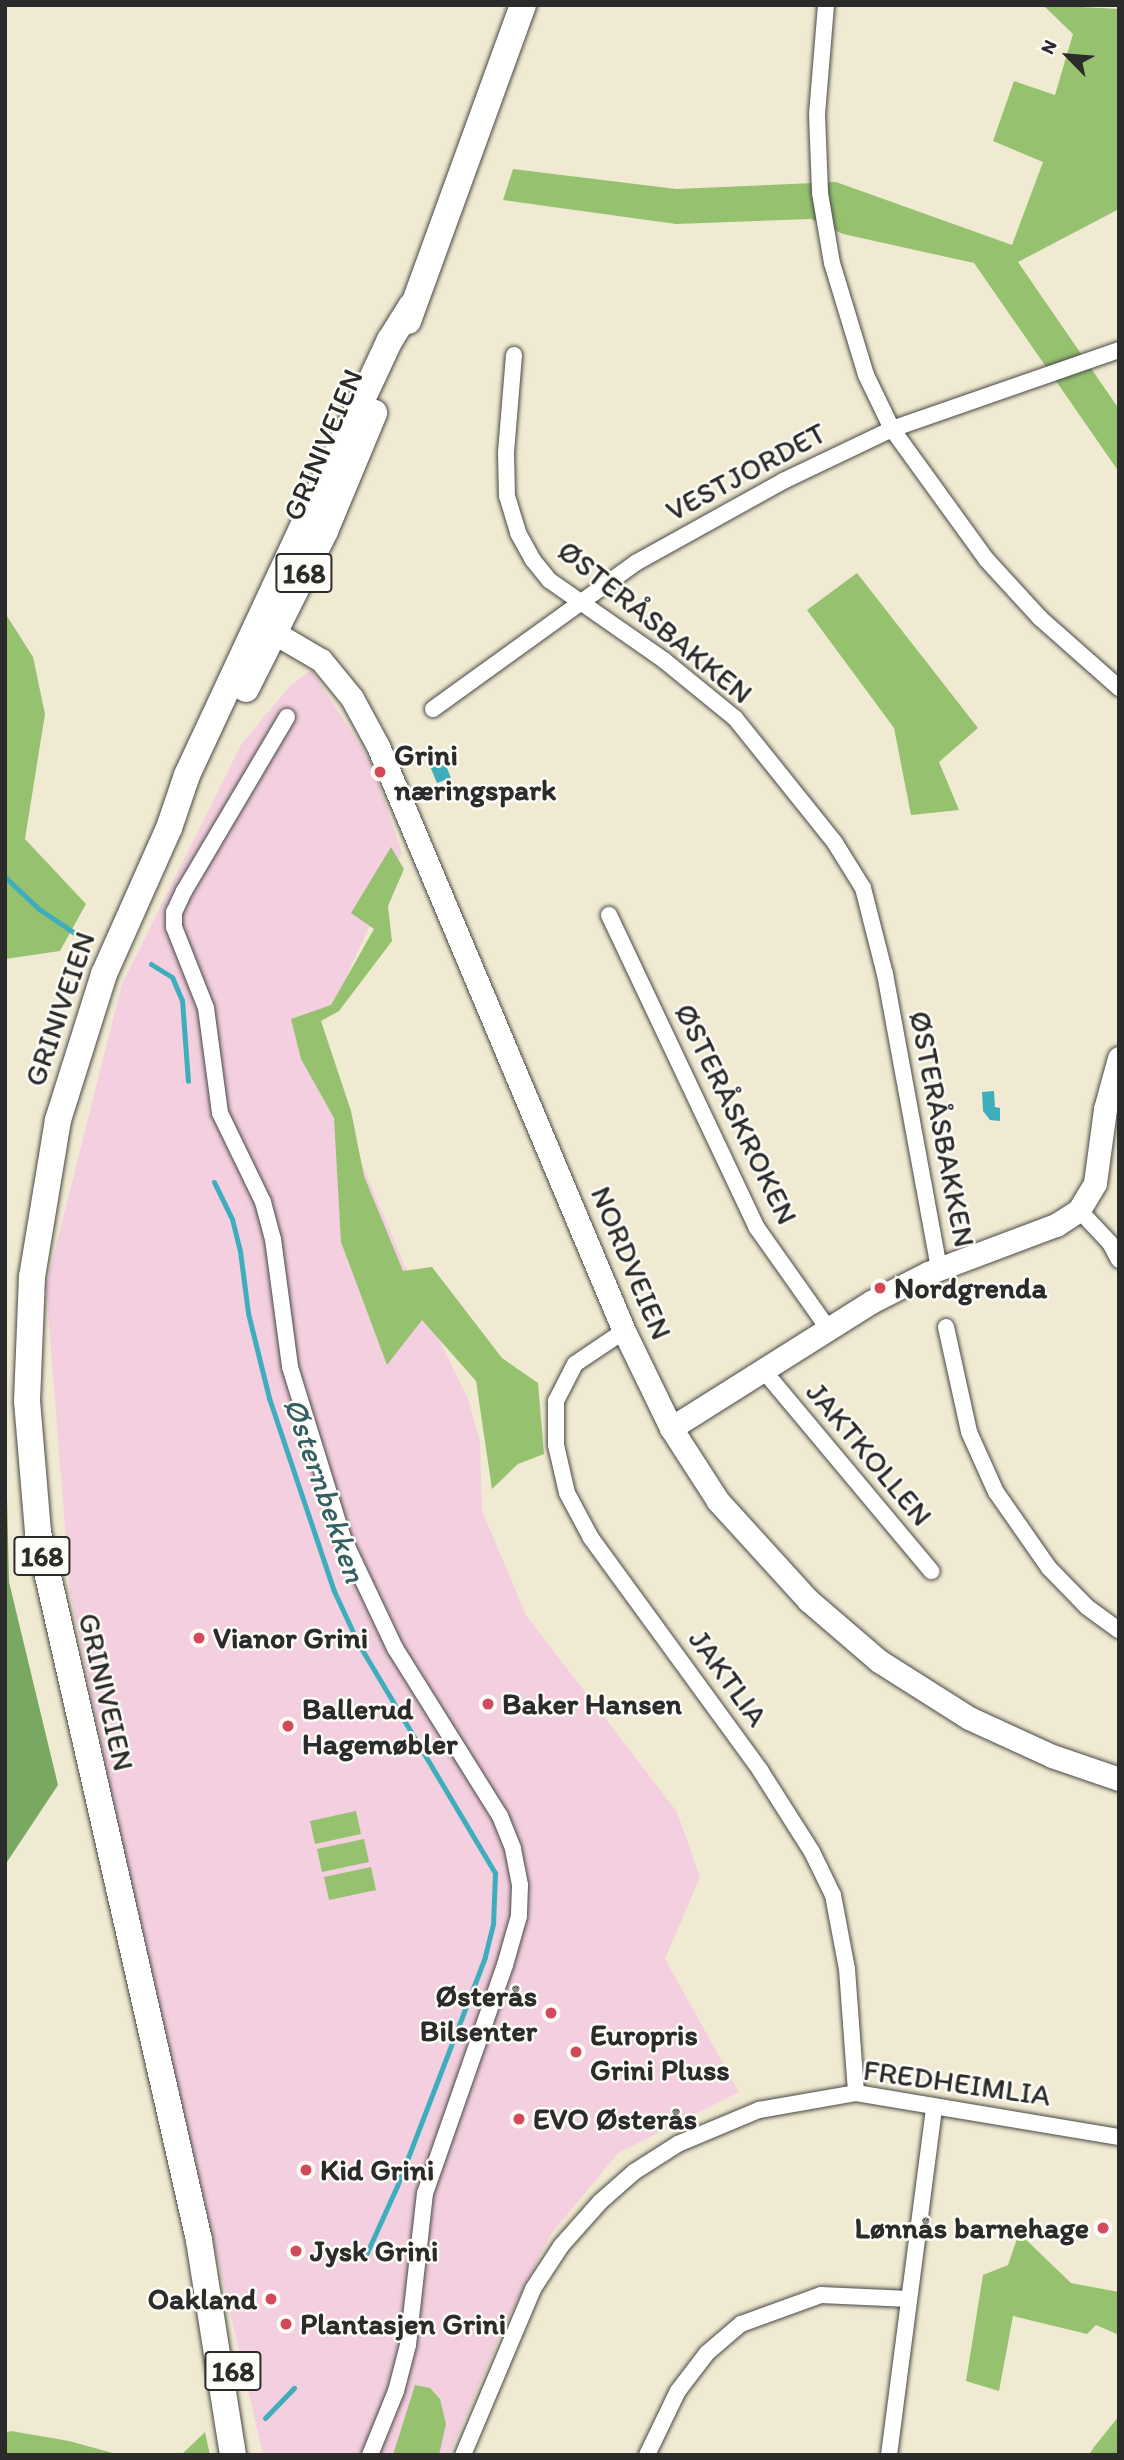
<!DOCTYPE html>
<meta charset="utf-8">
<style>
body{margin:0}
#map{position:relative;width:1124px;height:2460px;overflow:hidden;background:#f0ead2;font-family:Itim,sans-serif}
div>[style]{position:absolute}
.built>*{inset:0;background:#f3cfdf}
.green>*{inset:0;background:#96c270}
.forest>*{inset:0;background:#78a862}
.water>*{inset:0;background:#3faebc}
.stream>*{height:5px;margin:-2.5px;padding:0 2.5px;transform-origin:2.5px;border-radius:2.5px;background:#3faebc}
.roads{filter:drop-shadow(0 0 2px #494844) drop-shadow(0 0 2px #494844)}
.street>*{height:16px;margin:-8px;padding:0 8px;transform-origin:8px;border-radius:8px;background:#fff}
.secondary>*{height:23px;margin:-11.5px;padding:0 11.5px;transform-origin:11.5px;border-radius:11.5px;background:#fff}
.primary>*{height:26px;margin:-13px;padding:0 13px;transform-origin:13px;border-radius:13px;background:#fff}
.dots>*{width:19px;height:19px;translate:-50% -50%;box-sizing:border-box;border:4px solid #fdfcf7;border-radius:50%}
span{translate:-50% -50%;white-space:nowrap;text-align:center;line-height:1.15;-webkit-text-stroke:5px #fdfcf7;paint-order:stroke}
.shield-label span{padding:2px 5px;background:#fdfcf7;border:2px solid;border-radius:5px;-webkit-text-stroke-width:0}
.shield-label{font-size:28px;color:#2b2b2b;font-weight:700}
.street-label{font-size:30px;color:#2b2b2b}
.poi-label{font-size:30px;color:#2b2b2b;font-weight:700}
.left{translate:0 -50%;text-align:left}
.right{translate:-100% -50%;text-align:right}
.water-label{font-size:32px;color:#335f65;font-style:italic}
.frame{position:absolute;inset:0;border:7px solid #2b2b2b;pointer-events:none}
.north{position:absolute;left:1033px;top:21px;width:70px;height:70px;-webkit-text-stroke:5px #fdfcf7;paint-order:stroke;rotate:295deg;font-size:19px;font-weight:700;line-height:28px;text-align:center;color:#2b2b2b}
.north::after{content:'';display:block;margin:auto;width:24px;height:32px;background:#2b2b2b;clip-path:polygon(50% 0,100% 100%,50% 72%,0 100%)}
</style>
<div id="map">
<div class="built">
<div style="clip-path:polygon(311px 670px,371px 762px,402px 853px,331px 1011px,313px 1031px,343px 1119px,415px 1290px,468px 1399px,480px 1442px,482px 1511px,526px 1615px,677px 1812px,700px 1877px,665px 1959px,739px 2092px,618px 2153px,551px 2234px,503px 2329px,449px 2455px,263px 2455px,117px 1821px,70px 1591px,46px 1286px,122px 984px,241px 745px,289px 687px)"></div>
</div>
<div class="green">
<div style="clip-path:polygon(1043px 5px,1119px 9px,1119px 209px,1018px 262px,1119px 409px,1119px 472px,974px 263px,843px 234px,811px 219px,676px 224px,503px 200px,513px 169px,676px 189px,836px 182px,1012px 245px,1043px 162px,993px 141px,1014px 81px,1055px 95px,1073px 34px)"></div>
<div style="clip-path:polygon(857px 573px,978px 728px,939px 762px,959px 810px,911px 815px,894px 728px,807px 610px)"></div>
<div style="clip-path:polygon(5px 613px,33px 657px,45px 714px,25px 839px,86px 904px,60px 951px,5px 959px)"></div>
<div style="clip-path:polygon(391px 847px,404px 869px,388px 906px,392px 941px,339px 1011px,321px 1021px,351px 1111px,364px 1176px,403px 1271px,432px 1267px,502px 1358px,538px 1383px,544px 1454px,518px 1464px,492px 1489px,476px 1381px,422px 1320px,387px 1365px,341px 1242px,334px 1118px,301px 1059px,291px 1019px,331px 1005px,374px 929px,351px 913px)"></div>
<div style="clip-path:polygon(356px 1811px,361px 1834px,315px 1844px,310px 1821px)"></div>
<div style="clip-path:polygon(364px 1839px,369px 1862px,322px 1872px,317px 1849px)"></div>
<div style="clip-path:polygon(371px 1867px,376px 1890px,329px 1900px,324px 1877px)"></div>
<div style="clip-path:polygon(1019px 2233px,1071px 2283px,1119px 2292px,1119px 2335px,1096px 2325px,1087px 2334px,1013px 2316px,999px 2391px,966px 2381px,983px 2275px,1008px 2265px)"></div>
<div style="clip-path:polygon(415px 2385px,430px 2388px,440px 2399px,446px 2424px,439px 2455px,393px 2455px)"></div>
<div style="clip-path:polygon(1119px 2416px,1119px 2455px,1089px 2455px,1094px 2447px)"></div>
<div style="clip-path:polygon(11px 2431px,69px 2441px,120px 2455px,5px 2455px,5px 2433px)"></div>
<div style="clip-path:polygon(205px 2432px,210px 2455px,181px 2455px)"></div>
</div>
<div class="forest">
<div style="clip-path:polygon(5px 1412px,9px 1582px,58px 1785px,5px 1865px)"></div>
</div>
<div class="water">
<div style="clip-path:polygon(441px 753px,451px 778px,437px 783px,427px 759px)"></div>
<div style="clip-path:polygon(994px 1091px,995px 1107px,1000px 1108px,1000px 1121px,990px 1120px,983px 1111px,982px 1092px)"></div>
</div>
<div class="stream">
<div style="left:5px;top:877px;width:47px;rotate:43.3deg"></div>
<div style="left:39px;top:909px;width:48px;rotate:34deg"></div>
<div style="left:151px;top:964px;width:25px;rotate:32deg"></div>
<div style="left:172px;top:977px;width:25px;rotate:67deg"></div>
<div style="left:182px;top:1000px;width:81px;rotate:85.8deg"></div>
<div style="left:214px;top:1182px;width:41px;rotate:64.1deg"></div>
<div style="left:232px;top:1219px;width:33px;rotate:76deg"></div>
<div style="left:240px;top:1251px;width:63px;rotate:82.6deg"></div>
<div style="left:248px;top:1313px;width:88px;rotate:76.1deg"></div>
<div style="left:269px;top:1398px;width:204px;rotate:71.4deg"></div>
<div style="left:334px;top:1591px;width:57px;rotate:65.2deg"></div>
<div style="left:358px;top:1643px;width:268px;rotate:59.2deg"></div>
<div style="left:495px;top:1873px;width:51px;rotate:92.2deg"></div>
<div style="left:493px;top:1924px;width:34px;rotate:104deg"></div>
<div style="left:485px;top:1957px;width:245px;rotate:111deg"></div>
<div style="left:397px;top:2186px;width:80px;rotate:114.3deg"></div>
<div style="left:265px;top:2418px;width:42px;rotate:-46deg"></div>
</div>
<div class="roads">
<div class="street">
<div style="left:826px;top:5px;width:109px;rotate:94.7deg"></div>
<div style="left:817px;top:114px;width:79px;rotate:87.8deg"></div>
<div style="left:820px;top:193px;width:71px;rotate:80.3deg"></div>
<div style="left:832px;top:263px;width:117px;rotate:73.1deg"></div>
<div style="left:866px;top:375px;width:60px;rotate:64.3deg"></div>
<div style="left:892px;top:429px;width:160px;rotate:54.1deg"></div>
<div style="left:986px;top:559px;width:80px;rotate:47.5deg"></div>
<div style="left:1040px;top:618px;width:106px;rotate:41.5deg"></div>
<div style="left:514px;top:355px;width:98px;rotate:94.7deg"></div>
<div style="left:506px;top:453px;width:43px;rotate:88.7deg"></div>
<div style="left:507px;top:496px;width:39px;rotate:73deg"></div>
<div style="left:518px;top:533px;width:31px;rotate:61deg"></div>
<div style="left:533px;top:560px;width:26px;rotate:51deg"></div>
<div style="left:549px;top:580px;width:141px;rotate:34.9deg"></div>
<div style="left:665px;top:661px;width:90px;rotate:39.2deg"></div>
<div style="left:735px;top:718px;width:160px;rotate:51.3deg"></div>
<div style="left:835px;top:843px;width:53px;rotate:58.1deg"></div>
<div style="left:863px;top:888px;width:89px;rotate:75.7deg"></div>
<div style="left:885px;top:974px;width:299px;rotate:79.6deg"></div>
<div style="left:433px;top:709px;width:251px;rotate:-35.8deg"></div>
<div style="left:637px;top:562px;width:167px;rotate:-29deg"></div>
<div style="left:783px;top:481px;width:121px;rotate:-25.5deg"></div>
<div style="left:892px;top:429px;width:240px;rotate:-19.2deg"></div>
<div style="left:287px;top:717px;width:202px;rotate:120.6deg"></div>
<div style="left:184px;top:891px;width:23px;rotate:115deg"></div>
<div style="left:174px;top:912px;width:15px;rotate:90deg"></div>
<div style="left:174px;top:927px;width:87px;rotate:68.4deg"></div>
<div style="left:206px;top:1008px;width:106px;rotate:82.4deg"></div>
<div style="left:220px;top:1113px;width:99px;rotate:64.2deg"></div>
<div style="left:263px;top:1202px;width:38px;rotate:75deg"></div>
<div style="left:273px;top:1239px;width:129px;rotate:82.4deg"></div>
<div style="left:290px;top:1367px;width:179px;rotate:72.8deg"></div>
<div style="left:343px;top:1538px;width:122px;rotate:64.7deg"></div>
<div style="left:395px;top:1648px;width:198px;rotate:58deg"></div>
<div style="left:500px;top:1816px;width:35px;rotate:68deg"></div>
<div style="left:513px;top:1849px;width:37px;rotate:79deg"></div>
<div style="left:520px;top:1885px;width:31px;rotate:92deg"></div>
<div style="left:519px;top:1916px;width:51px;rotate:105.9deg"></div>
<div style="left:505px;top:1965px;width:242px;rotate:109.3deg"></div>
<div style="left:425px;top:2193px;width:153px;rotate:96.4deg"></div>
<div style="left:408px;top:2345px;width:48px;rotate:104.6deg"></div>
<div style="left:396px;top:2391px;width:69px;rotate:112.1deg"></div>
<div style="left:609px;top:915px;width:346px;rotate:64.7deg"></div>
<div style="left:757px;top:1228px;width:121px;rotate:54.7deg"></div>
<div style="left:1079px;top:1210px;width:45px;rotate:46.8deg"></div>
<div style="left:1110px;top:1243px;width:19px;rotate:62deg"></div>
<div style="left:946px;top:1327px;width:107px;rotate:77.6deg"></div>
<div style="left:969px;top:1432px;width:66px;rotate:65.8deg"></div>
<div style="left:996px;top:1492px;width:93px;rotate:55.1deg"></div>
<div style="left:1049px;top:1568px;width:54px;rotate:45.7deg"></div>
<div style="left:1087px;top:1607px;width:39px;rotate:36deg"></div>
<div style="left:624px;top:1331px;width:59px;rotate:146deg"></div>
<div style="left:575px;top:1364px;width:42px;rotate:117.2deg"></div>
<div style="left:556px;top:1401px;width:44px;rotate:90deg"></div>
<div style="left:556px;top:1445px;width:49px;rotate:77.1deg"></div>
<div style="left:567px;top:1493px;width:51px;rotate:61.9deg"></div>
<div style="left:591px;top:1538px;width:287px;rotate:53.9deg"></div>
<div style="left:760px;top:1770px;width:97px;rotate:57.6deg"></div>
<div style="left:812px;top:1852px;width:48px;rotate:64deg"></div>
<div style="left:833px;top:1895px;width:75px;rotate:79.3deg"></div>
<div style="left:847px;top:1969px;width:124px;rotate:85.8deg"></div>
<div style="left:764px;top:1371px;width:261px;rotate:50.1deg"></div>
<div style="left:463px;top:2455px;width:180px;rotate:-67.1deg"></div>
<div style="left:533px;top:2289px;width:51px;rotate:-56.9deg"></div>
<div style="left:561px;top:2246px;width:59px;rotate:-48.4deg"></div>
<div style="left:600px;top:2202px;width:45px;rotate:-41.4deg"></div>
<div style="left:634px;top:2172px;width:52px;rotate:-32.5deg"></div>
<div style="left:678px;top:2144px;width:88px;rotate:-22.8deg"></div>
<div style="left:759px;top:2110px;width:98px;rotate:-9.9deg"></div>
<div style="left:856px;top:2093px;width:267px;rotate:9.5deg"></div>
<div style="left:647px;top:2455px;width:71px;rotate:-64.2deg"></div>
<div style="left:678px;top:2391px;width:48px;rotate:-52.7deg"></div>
<div style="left:707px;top:2353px;width:45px;rotate:-40.5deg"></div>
<div style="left:741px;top:2324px;width:85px;rotate:-19.9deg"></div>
<div style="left:821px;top:2295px;width:88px;rotate:2.6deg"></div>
<div style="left:889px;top:2455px;width:351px;rotate:-82.6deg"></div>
</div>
<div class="secondary">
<div style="left:261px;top:625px;width:69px;rotate:30.3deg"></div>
<div style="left:321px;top:660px;width:49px;rotate:50.8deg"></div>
<div style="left:352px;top:698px;width:55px;rotate:61.6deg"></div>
<div style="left:378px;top:746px;width:635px;rotate:67.19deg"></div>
<div style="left:624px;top:1331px;width:108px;rotate:64.1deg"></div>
<div style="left:671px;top:1428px;width:87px;rotate:57.2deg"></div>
<div style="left:718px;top:1501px;width:134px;rotate:47.7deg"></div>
<div style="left:808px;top:1600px;width:94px;rotate:40.7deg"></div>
<div style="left:879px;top:1661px;width:107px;rotate:32.3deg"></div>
<div style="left:969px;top:1718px;width:91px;rotate:24.6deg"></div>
<div style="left:1052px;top:1756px;width:71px;rotate:18.9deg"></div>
<div style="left:671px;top:1428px;width:236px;rotate:-32.2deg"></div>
<div style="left:871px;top:1302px;width:64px;rotate:-27deg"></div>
<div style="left:928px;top:1273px;width:137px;rotate:-20.6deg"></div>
<div style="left:1056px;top:1225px;width:27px;rotate:-33deg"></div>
<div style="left:1079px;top:1210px;width:31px;rotate:-59deg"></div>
<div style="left:1095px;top:1183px;width:75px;rotate:-82.3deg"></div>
<div style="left:1105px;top:1109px;width:53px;rotate:-74.6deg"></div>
</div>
<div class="primary">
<div style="left:408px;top:321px;width:336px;rotate:-70deg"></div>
<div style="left:246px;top:689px;width:177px;rotate:-63.4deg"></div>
<div style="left:325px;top:531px;width:128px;rotate:-67.4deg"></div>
<div style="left:233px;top:2455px;width:218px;rotate:-99deg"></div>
<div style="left:199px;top:2240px;width:726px;rotate:-102.81deg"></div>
<div style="left:38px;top:1532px;width:131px;rotate:-94.8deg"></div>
<div style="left:27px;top:1401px;width:124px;rotate:-87.7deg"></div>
<div style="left:32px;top:1277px;width:159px;rotate:-80.6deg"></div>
<div style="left:58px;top:1120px;width:153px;rotate:-72.5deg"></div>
<div style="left:104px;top:974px;width:160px;rotate:-66deg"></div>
<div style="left:169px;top:828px;width:56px;rotate:-71.2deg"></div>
<div style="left:187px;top:775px;width:480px;rotate:-65deg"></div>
<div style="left:390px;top:340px;width:40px;rotate:-58deg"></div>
</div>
</div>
<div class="dots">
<div style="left:380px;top:772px;background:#d1495b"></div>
<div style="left:880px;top:1288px;background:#d1495b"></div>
<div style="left:199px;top:1638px;background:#d1495b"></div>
<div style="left:488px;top:1704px;background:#d1495b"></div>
<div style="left:288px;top:1726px;background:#d1495b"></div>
<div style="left:551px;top:2013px;background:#d1495b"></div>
<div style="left:576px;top:2052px;background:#d1495b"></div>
<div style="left:519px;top:2119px;background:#d1495b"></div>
<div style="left:306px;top:2170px;background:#d1495b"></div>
<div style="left:1103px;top:2228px;background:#d1495b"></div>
<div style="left:296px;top:2251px;background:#d1495b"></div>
<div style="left:271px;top:2299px;background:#d1495b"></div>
<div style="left:286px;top:2324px;background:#d1495b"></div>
</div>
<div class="shield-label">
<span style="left:304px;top:573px">168</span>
<span style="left:42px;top:1556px">168</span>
<span style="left:233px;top:2371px">168</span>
</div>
<div class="street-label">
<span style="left:323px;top:445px;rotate:-67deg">GRINIVEIEN</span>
<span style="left:746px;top:472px;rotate:-28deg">VESTJORDET</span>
<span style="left:655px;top:622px;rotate:39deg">ØSTERÅSBAKKEN</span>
<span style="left:60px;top:1009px;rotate:-71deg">GRINIVEIEN</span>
<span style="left:736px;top:1114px;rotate:64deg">ØSTERÅSKROKEN</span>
<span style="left:942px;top:1129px;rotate:79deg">ØSTERÅSBAKKEN</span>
<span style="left:631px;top:1263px;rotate:67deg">NORDVEIEN</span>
<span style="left:869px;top:1454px;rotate:50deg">JAKTKOLLEN</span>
<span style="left:728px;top:1678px;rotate:54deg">JAKTLIA</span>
<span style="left:106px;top:1692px;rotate:77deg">GRINIVEIEN</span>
<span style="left:957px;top:2083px;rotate:8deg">FREDHEIMLIA</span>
</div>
<div class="poi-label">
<span class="left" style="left:394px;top:772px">Grini<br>næringspark</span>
<span class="left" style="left:894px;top:1288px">Nordgrenda</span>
<span class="left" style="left:213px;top:1638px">Vianor Grini</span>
<span class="left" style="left:502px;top:1704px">Baker Hansen</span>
<span class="left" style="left:302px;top:1726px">Ballerud<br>Hagemøbler</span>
<span class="right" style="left:537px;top:2013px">Østerås<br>Bilsenter</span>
<span class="left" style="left:590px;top:2052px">Europris<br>Grini Pluss</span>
<span class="left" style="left:533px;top:2119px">EVO Østerås</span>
<span class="left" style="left:320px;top:2170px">Kid Grini</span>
<span class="right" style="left:1089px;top:2228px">Lønnås barnehage</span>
<span class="left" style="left:310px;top:2251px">Jysk Grini</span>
<span class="right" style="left:257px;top:2299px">Oakland</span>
<span class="left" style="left:300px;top:2324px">Plantasjen Grini</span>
</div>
<div class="water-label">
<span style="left:325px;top:1490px;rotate:71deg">Østernbekken</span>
</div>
<div class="frame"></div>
<div class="north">N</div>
</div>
